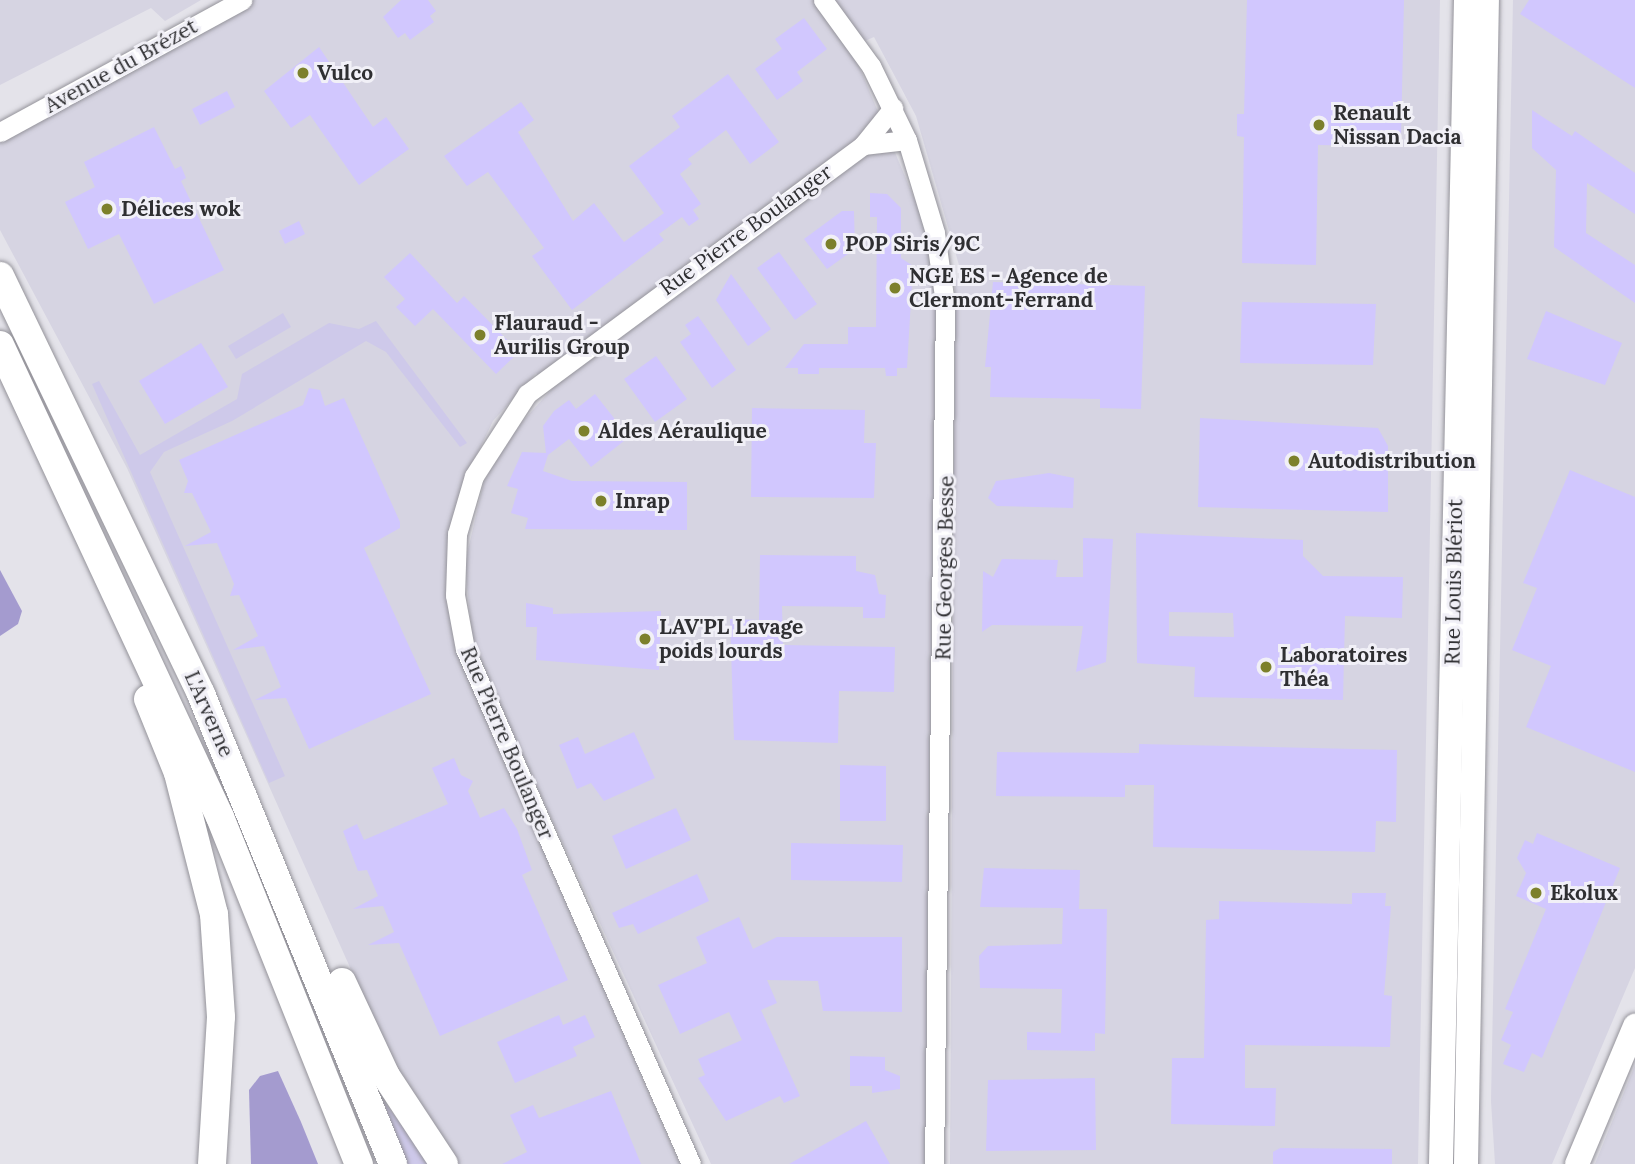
<!DOCTYPE html>
<meta charset="utf-8">
<style>
body{margin:0}
#map{position:relative;width:1635px;height:1164px;overflow:hidden;background:#e4e3ea;font-family:Lora,serif}
div>[style]{position:absolute}
.built>*{inset:0;background:#d6d4e2}
.green>*{inset:0;background:#cec9ea}
.forest>*{inset:0;background:#a49bcf}
.building>*{inset:0;background:#d1c7fe}
.roads{filter:drop-shadow(0 0 2px #94939a) drop-shadow(0 0 2px #94939a)}
.minor>*{height:19px;margin:-9.5px;padding:0 9.5px;transform-origin:9.5px;border-radius:9.5px;background:#fff}
.major>*{height:24px;margin:-12px;padding:0 12px;transform-origin:12px;border-radius:12px;background:#fff}
.highway>*{height:28px;margin:-14px;padding:0 14px;transform-origin:14px;border-radius:14px;background:#fff}
.dots>*{width:19px;height:19px;translate:-50% -50%;box-sizing:border-box;border:4px solid #f1f0f7;border-radius:50%}
span{translate:-50% -50%;white-space:nowrap;text-align:center;line-height:1.15;-webkit-text-stroke:6px #f1f0f7;paint-order:stroke}
.street-label{font-size:21px;color:#2f2f32}
.poi-label{font-size:21px;color:#2f2f32;font-weight:700}
.left{translate:0 -50%;text-align:left}
</style>
<div id="map">
<div class="built">
<div style="clip-path:polygon(0 0,201px 0,165px 21px,151px 8px,0 85px)"></div>
<div style="clip-path:polygon(242px 0,1440px 0,1418px 1164px,950px 1164px,955px 280px,963px 279px,916px 116px,874px 37px,851px 47px,919px 210px,936px 267px,941px 337px,925px 1164px,711px 1164px,473px 648px,465px 563px,484px 481px,513px 432px,552px 389px,536px 373px,493px 421px,465px 479px,457px 653px,680px 1164px,454px 1164px,407px 1095px,127px 468px,0 230px,0 141px)"></div>
<div style="clip-path:polygon(1513px 0,1635px 0,1635px 968px,1552px 1164px,1495px 1164px,1491px 1101px)"></div>
<div style="clip-path:polygon(1635px 1065px,1635px 1164px,1595px 1164px)"></div>
</div>
<div class="green">
<div style="clip-path:polygon(283px 313px,291px 327px,236px 359px,228px 346px)"></div>
<div style="clip-path:polygon(376px 321px,467px 443px,460px 447px,386px 352px,366px 341px,232px 421px,164px 452px,150px 472px,285px 776px,269px 783px,92px 384px,99px 381px,140px 455px,237px 399px,242px 374px,329px 323px,359px 329px)"></div>
<div style="clip-path:polygon(383px 1100px,430px 1164px,407px 1164px)"></div>
</div>
<div class="forest">
<div style="clip-path:polygon(0 570px,22px 611px,18px 624px,0 636px)"></div>
<div style="clip-path:polygon(278px 1071px,301px 1122px,318px 1164px,251px 1164px,249px 1090px,260px 1076px)"></div>
</div>
<div class="building">
<div style="clip-path:polygon(401px 0,428px 0,436px 11px,430px 16px,434px 22px,410px 40px,405px 33px,398px 38px,383px 17px)"></div>
<div style="clip-path:polygon(1247px 0,1404px 0,1401px 137px,1378px 137px,1378px 146px,1318px 145px,1316px 265px,1242px 263px,1244px 137px,1237px 136px,1237px 114px,1244px 114px)"></div>
<div style="clip-path:polygon(1529px 0,1635px 0,1635px 88px,1520px 14px)"></div>
<div style="clip-path:polygon(804px 18px,827px 49px,797px 72px,803px 81px,777px 100px,755px 69px,782px 49px,775px 39px)"></div>
<div style="clip-path:polygon(319px 47px,373px 127px,386px 117px,409px 149px,359px 185px,310px 115px,291px 128px,264px 91px)"></div>
<div style="clip-path:polygon(728px 74px,779px 142px,750px 164px,726px 130px,688px 159px,692px 164px,680px 174px,701px 204px,693px 210px,699px 219px,689px 226px,682px 217px,659px 234px,664px 240px,572px 310px,532px 256px,544px 248px,488px 172px,467px 186px,444px 156px,521px 102px,534px 120px,518px 132px,573px 221px,594px 203px,624px 242px,664px 213px,629px 166px,680px 127px,672px 116px)"></div>
<div style="clip-path:polygon(227px 91px,235px 107px,200px 125px,192px 109px)"></div>
<div style="clip-path:polygon(1532px 110px,1572px 136px,1575px 131px,1635px 173px,1635px 214px,1587px 183px,1586px 233px,1635px 265px,1635px 303px,1554px 247px,1556px 170px,1532px 148px)"></div>
<div style="clip-path:polygon(154px 127px,175px 169px,181px 166px,186px 178px,181px 181px,224px 270px,154px 304px,119px 234px,88px 249px,65px 202px,95px 187px,84px 162px)"></div>
<div style="clip-path:polygon(870px 193px,887px 194px,901px 208px,901px 258px,913px 266px,907px 368px,897px 368px,897px 376px,886px 376px,885px 368px,819px 368px,819px 374px,798px 374px,798px 368px,785px 368px,804px 344px,848px 344px,848px 327px,876px 327px,877px 217px,870px 217px)"></div>
<div style="clip-path:polygon(842px 211px,854px 211px,855px 249px,827px 269px,804px 239px)"></div>
<div style="clip-path:polygon(299px 221px,305px 234px,285px 244px,279px 231px)"></div>
<div style="clip-path:polygon(779px 252px,817px 304px,795px 320px,757px 268px)"></div>
<div style="clip-path:polygon(410px 253px,457px 303px,464px 296px,519px 352px,496px 374px,433px 309px,415px 326px,396px 307px,405px 299px,384px 277px)"></div>
<div style="clip-path:polygon(731px 274px,771px 329px,748px 346px,716px 300px)"></div>
<div style="clip-path:polygon(993px 282px,1145px 286px,1141px 409px,1100px 408px,1100px 399px,990px 397px,991px 367px,985px 367px)"></div>
<div style="clip-path:polygon(1242px 302px,1376px 304px,1373px 365px,1240px 363px)"></div>
<div style="clip-path:polygon(1546px 311px,1622px 343px,1605px 385px,1527px 359px)"></div>
<div style="clip-path:polygon(698px 316px,736px 370px,712px 388px,680px 342px,691px 334px,685px 325px)"></div>
<div style="clip-path:polygon(201px 343px,228px 387px,165px 424px,139px 381px)"></div>
<div style="clip-path:polygon(656px 356px,687px 399px,655px 422px,624px 379px)"></div>
<div style="clip-path:polygon(309px 388px,320px 390px,325px 406px,344px 398px,400px 522px,400px 528px,364px 548px,431px 694px,309px 749px,286px 698px,255px 700px,281px 687px,264px 646px,233px 650px,258px 636px,239px 595px,230px 596px,234px 584px,217px 543px,185px 546px,211px 532px,192px 493px,184px 493px,188px 481px,179px 460px,303px 405px)"></div>
<div style="clip-path:polygon(595px 394px,629px 437px,591px 467px,569px 439px,548px 455px,543px 471px,572px 481px,687px 482px,687px 530px,525px 529px,528px 518px,511px 513px,518px 489px,507px 486px,522px 452px,546px 453px,543px 426px,554px 411px,569px 400px,576px 409px)"></div>
<div style="clip-path:polygon(752px 408px,865px 410px,864px 443px,876px 443px,874px 498px,751px 497px)"></div>
<div style="clip-path:polygon(1200px 418px,1378px 428px,1388px 446px,1388px 512px,1198px 507px)"></div>
<div style="clip-path:polygon(1570px 470px,1635px 497px,1635px 772px,1526px 727px,1551px 666px,1512px 650px,1537px 588px,1523px 583px)"></div>
<div style="clip-path:polygon(1049px 473px,1074px 478px,1073px 508px,997px 506px,988px 498px,996px 481px)"></div>
<div style="clip-path:polygon(evenodd,1136px 533px,1303px 540px,1303px 556px,1323px 576px,1403px 577px,1402px 618px,1345px 616px,1343px 700px,1194px 697px,1195px 667px,1137px 663px,1136px 533px,1169px 612px,1233px 613px,1234px 637px,1169px 636px,1169px 612px)"></div>
<div style="clip-path:polygon(1083px 538px,1113px 539px,1106px 662px,1076px 672px,1083px 626px,992px 625px,982px 632px,983px 571px,993px 577px,1002px 559px,1058px 560px,1056px 577px,1083px 577px)"></div>
<div style="clip-path:polygon(760px 555px,856px 556px,856px 571px,875px 575px,879px 594px,886px 595px,885px 618px,863px 618px,863px 607px,782px 606px,783px 645px,895px 647px,894px 692px,839px 691px,838px 743px,734px 740px,730px 619px,759px 620px)"></div>
<div style="clip-path:polygon(526px 603px,553px 608px,553px 614px,661px 611px,659px 670px,536px 660px,537px 627px,526px 627px)"></div>
<div style="clip-path:polygon(634px 732px,655px 778px,604px 801px,591px 783px,577px 789px,559px 745px,578px 737px,585px 754px)"></div>
<div style="clip-path:polygon(1139px 744px,1397px 750px,1396px 822px,1376px 821px,1375px 852px,1153px 847px,1154px 785px,1125px 785px,1125px 797px,996px 796px,997px 752px,1139px 753px)"></div>
<div style="clip-path:polygon(454px 758px,461px 775px,473px 781px,468px 791px,480px 818px,504px 808px,517px 829px,532px 870px,522px 875px,568px 980px,440px 1036px,399px 943px,368px 945px,394px 932px,383px 906px,353px 909px,378px 896px,367px 870px,358px 871px,343px 831px,357px 824px,364px 840px,448px 804px,432px 768px)"></div>
<div style="clip-path:polygon(840px 765px,886px 766px,886px 821px,840px 821px)"></div>
<div style="clip-path:polygon(676px 808px,691px 840px,626px 869px,612px 836px)"></div>
<div style="clip-path:polygon(1537px 833px,1620px 868px,1542px 1058px,1532px 1053px,1524px 1072px,1503px 1064px,1511px 1045px,1501px 1040px,1513px 1012px,1505px 1009px,1546px 909px,1516px 896px,1526px 873px,1517px 858px,1525px 840px,1533px 844px)"></div>
<div style="clip-path:polygon(791px 843px,903px 845px,902px 882px,791px 880px)"></div>
<div style="clip-path:polygon(984px 868px,1080px 870px,1079px 909px,1107px 909px,1105px 1034px,1095px 1033px,1095px 1051px,1027px 1050px,1027px 1032px,1061px 1033px,1062px 989px,980px 988px,979px 956px,988px 946px,1062px 944px,1063px 908px,980px 907px)"></div>
<div style="clip-path:polygon(697px 874px,709px 901px,638px 934px,633px 924px,619px 928px,612px 913px)"></div>
<div style="clip-path:polygon(1352px 893px,1386px 893px,1385px 906px,1391px 906px,1384px 995px,1392px 996px,1390px 1047px,1245px 1045px,1245px 1088px,1276px 1088px,1275px 1126px,1171px 1124px,1172px 1058px,1204px 1058px,1206px 920px,1219px 919px,1219px 901px,1352px 904px)"></div>
<div style="clip-path:polygon(739px 917px,753px 949px,777px 937px,902px 937px,902px 1012px,823px 1011px,818px 981px,767px 980px,777px 1003px,761px 1010px,800px 1096px,784px 1103px,780px 1096px,726px 1121px,698px 1078px,705px 1075px,698px 1059px,742px 1040px,729px 1012px,680px 1034px,658px 985px,707px 963px,696px 937px)"></div>
<div style="clip-path:polygon(559px 1015px,563px 1025px,585px 1015px,595px 1037px,573px 1047px,577px 1056px,515px 1083px,497px 1042px)"></div>
<div style="clip-path:polygon(850px 1056px,885px 1057px,885px 1070px,900px 1076px,900px 1089px,872px 1093px,872px 1086px,850px 1086px)"></div>
<div style="clip-path:polygon(1095px 1078px,1096px 1150px,986px 1151px,988px 1080px)"></div>
<div style="clip-path:polygon(611px 1091px,641px 1164px,502px 1164px,527px 1152px,510px 1115px,533px 1105px,539px 1118px)"></div>
<div style="clip-path:polygon(866px 1121px,890px 1164px,789px 1164px)"></div>
<div style="clip-path:polygon(1280px 1148px,1392px 1149px,1392px 1164px,1273px 1164px,1273px 1152px)"></div>
</div>
<div class="roads">
<div class="minor">
<div style="left:823px;top:0;width:82px;rotate:54deg"></div>
<div style="left:871px;top:66px;width:82px;rotate:64.1deg"></div>
<div style="left:907px;top:140px;width:97px;rotate:73.2deg"></div>
<div style="left:935px;top:233px;width:71px;rotate:81.9deg"></div>
<div style="left:945px;top:303px;width:861px;rotate:90.73deg"></div>
<div style="left:0;top:132px;width:276px;rotate:-28.6deg"></div>
<div style="left:863px;top:145px;width:44px;rotate:-6.5deg"></div>
<div style="left:691px;top:1164px;width:562px;rotate:-113.69deg"></div>
<div style="left:465px;top:649px;width:55px;rotate:-100.5deg"></div>
<div style="left:455px;top:595px;width:61px;rotate:-88.1deg"></div>
<div style="left:457px;top:534px;width:60px;rotate:-73.7deg"></div>
<div style="left:474px;top:476px;width:98px;rotate:-57.1deg"></div>
<div style="left:527px;top:394px;width:418px;rotate:-36.5deg"></div>
<div style="left:863px;top:145px;width:48px;rotate:-51deg"></div>
</div>
<div class="major">
<div style="left:1441px;top:1164px;width:1164px;rotate:-88.77deg"></div>
<div style="left:1466px;top:1164px;width:1164px;rotate:-88.97deg"></div>
<div style="left:1577px;top:1164px;width:150px;rotate:-67.2deg"></div>
</div>
<div class="highway">
<div style="left:0;top:276px;width:464px;rotate:64.3deg"></div>
<div style="left:201px;top:694px;width:508px;rotate:67.78deg"></div>
<div style="left:0;top:345px;width:521px;rotate:65.01deg"></div>
<div style="left:220px;top:817px;width:374px;rotate:68.2deg"></div>
<div style="left:148px;top:699px;width:80px;rotate:67.9deg"></div>
<div style="left:178px;top:773px;width:146px;rotate:75.7deg"></div>
<div style="left:214px;top:914px;width:103px;rotate:86.1deg"></div>
<div style="left:221px;top:1017px;width:147px;rotate:93.5deg"></div>
<div style="left:342px;top:982px;width:104px;rotate:64.9deg"></div>
<div style="left:386px;top:1076px;width:105px;rotate:56.6deg"></div>
</div>
</div>
<div class="dots">
<div style="left:303px;top:73px;background:#7c802b"></div>
<div style="left:1319px;top:125px;background:#7c802b"></div>
<div style="left:107px;top:209px;background:#7c802b"></div>
<div style="left:831px;top:244px;background:#7c802b"></div>
<div style="left:895px;top:288px;background:#7c802b"></div>
<div style="left:480px;top:335px;background:#7c802b"></div>
<div style="left:584px;top:431px;background:#7c802b"></div>
<div style="left:1294px;top:461px;background:#7c802b"></div>
<div style="left:601px;top:501px;background:#7c802b"></div>
<div style="left:645px;top:639px;background:#7c802b"></div>
<div style="left:1266px;top:667px;background:#7c802b"></div>
<div style="left:1536px;top:893px;background:#7c802b"></div>
</div>
<div class="street-label">
<span style="left:121px;top:66px;rotate:-29deg">Avenue du Brézet</span>
<span style="left:746px;top:230px;rotate:-36deg">Rue Pierre Boulanger</span>
<span style="left:945px;top:568px;rotate:-89deg">Rue Georges Besse</span>
<span style="left:1454px;top:582px;rotate:-89deg">Rue Louis Blériot</span>
<span style="left:209px;top:714px;rotate:66deg">L'Arverne</span>
<span style="left:507px;top:743px;rotate:67deg">Rue Pierre Boulanger</span>
</div>
<div class="poi-label">
<span class="left" style="left:317px;top:73px">Vulco</span>
<span class="left" style="left:1333px;top:125px">Renault<br>Nissan Dacia</span>
<span class="left" style="left:121px;top:209px">Délices wok</span>
<span class="left" style="left:845px;top:244px">POP Siris/9C</span>
<span class="left" style="left:909px;top:288px">NGE ES - Agence de<br>Clermont-Ferrand</span>
<span class="left" style="left:494px;top:335px">Flauraud -<br>Aurilis Group</span>
<span class="left" style="left:598px;top:431px">Aldes Aéraulique</span>
<span class="left" style="left:1308px;top:461px">Autodistribution</span>
<span class="left" style="left:615px;top:501px">Inrap</span>
<span class="left" style="left:659px;top:639px">LAV'PL Lavage<br>poids lourds</span>
<span class="left" style="left:1280px;top:667px">Laboratoires<br>Théa</span>
<span class="left" style="left:1550px;top:893px">Ekolux</span>
</div>
</div>
